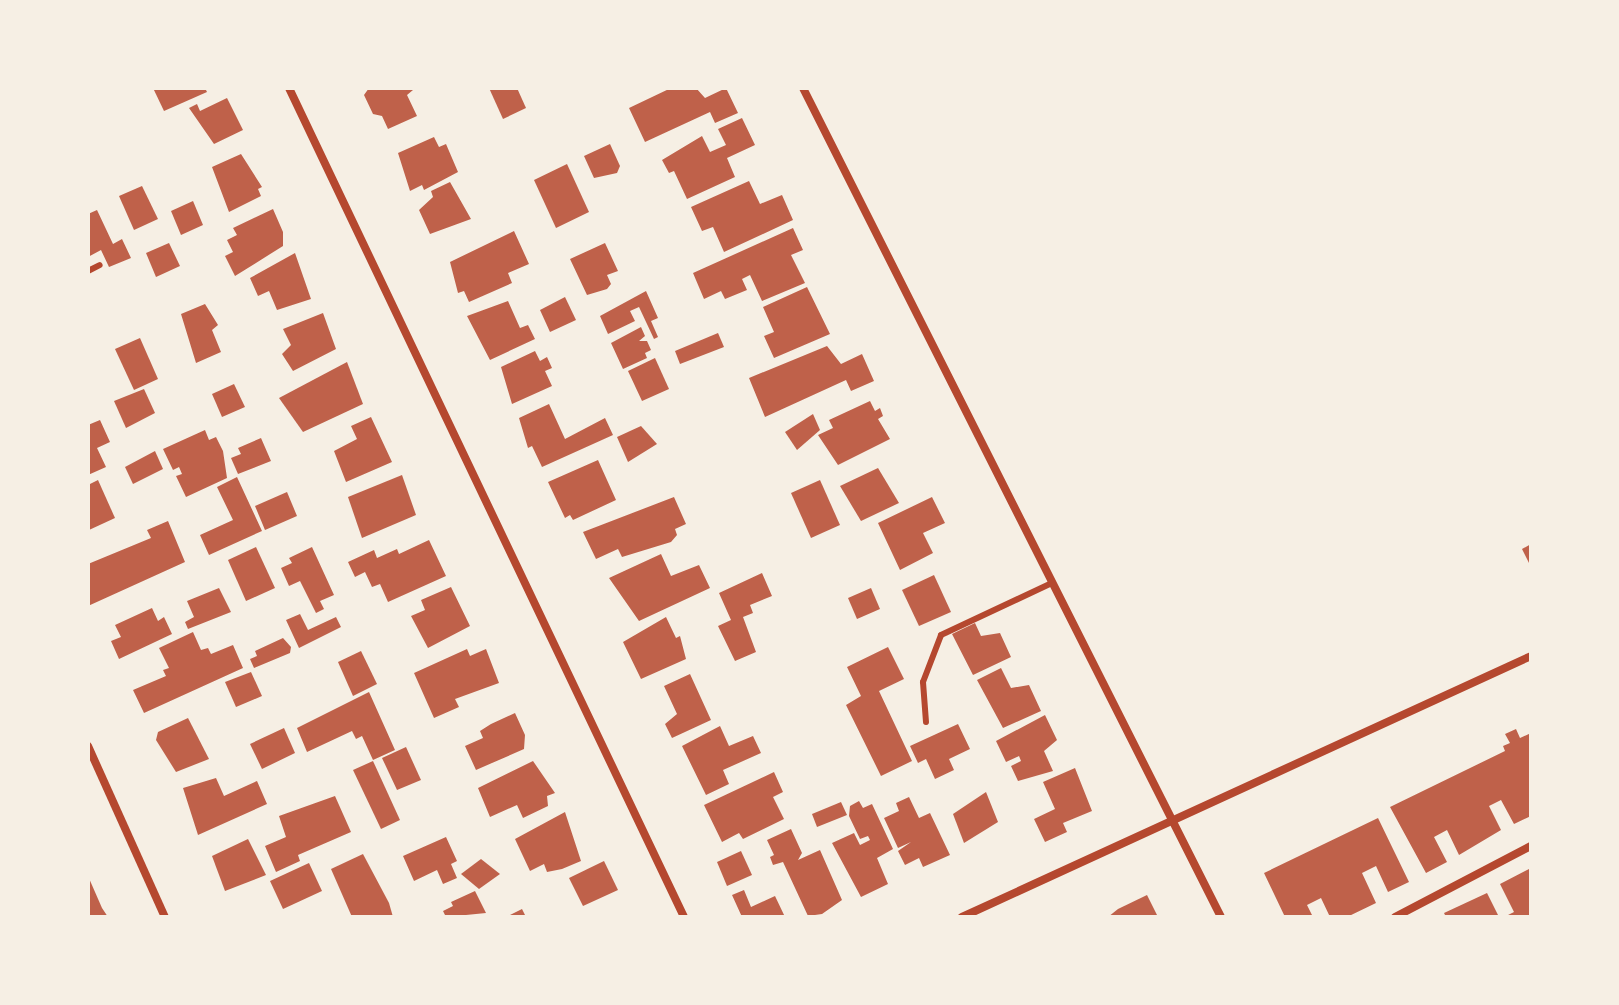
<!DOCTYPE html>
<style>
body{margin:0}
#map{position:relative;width:1619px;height:1005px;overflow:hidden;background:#f6efe4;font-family:"Public Sans",sans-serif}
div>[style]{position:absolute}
.building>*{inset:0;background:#bf614a}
.service>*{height:6px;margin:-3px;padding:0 3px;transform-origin:3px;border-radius:3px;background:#b5482f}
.minor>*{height:8px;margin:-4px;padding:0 4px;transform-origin:4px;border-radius:4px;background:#b5482f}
span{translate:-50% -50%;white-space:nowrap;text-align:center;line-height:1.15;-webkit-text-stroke:7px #f6efe4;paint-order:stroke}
.frame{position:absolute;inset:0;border:90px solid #f6efe4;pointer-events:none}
</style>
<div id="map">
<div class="building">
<div style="clip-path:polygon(153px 88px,205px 88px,207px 92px,164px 111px)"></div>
<div style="clip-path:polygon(369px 88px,413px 90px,407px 95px,417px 116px,388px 129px,382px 116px,373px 114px,364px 95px)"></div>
<div style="clip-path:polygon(489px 88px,517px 88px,526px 108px,503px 119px)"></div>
<div style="clip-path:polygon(671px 88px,696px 88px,705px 98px,726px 88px,738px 113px,715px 123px,710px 112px,645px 142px,629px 108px)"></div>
<div style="clip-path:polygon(227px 98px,243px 130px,214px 144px,189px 108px,197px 104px,200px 111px)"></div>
<div style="clip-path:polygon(742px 118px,755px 145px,727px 158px,735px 177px,687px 199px,674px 171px,669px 173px,662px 160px,702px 136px,710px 152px,726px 145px,718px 129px)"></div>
<div style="clip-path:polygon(434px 137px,439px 147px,446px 144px,458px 172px,424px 190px,422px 185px,410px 191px,398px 153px)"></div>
<div style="clip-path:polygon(610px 144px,620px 166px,617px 173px,594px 178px,584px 156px)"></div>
<div style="clip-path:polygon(241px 154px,262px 187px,258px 189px,261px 196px,229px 212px,212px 167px)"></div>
<div style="clip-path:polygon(567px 164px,589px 212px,556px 228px,534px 180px)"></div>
<div style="clip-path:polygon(749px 181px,760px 204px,782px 195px,793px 220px,724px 252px,713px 227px,702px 231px,691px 207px)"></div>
<div style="clip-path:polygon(450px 182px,471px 219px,430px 234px,419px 210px,433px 197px,431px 191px)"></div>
<div style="clip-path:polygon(142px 186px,158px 219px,134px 230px,119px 196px)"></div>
<div style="clip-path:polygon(193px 201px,203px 225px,181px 235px,171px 211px)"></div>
<div style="clip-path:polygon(273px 209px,283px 232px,283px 246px,235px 276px,225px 256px,233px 252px,227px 240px,237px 235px,233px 228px)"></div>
<div style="clip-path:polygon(97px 210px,113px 244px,122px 239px,131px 258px,109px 267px,101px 250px,88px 257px,88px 214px)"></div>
<div style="clip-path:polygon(793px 228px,803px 250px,791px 255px,805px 283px,762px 301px,750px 275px,742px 279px,747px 290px,725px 299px,721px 291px,704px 299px,693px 273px)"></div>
<div style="clip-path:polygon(514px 231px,529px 264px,508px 273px,512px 283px,469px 302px,464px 291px,458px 293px,450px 262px)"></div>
<div style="clip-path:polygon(169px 243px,180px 266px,156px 277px,146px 253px)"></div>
<div style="clip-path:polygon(605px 243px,618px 271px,607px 275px,611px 284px,607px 289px,587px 295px,570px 259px)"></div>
<div style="clip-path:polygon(295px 253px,311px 299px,277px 310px,269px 291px,258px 296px,250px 278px)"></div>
<div style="clip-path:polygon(807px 287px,830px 334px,774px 358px,764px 336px,774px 332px,763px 307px)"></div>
<div style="clip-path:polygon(646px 291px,658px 318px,651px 321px,658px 337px,654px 339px,639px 307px,630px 311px,635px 321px,608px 334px,600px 316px)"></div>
<div style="clip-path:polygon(565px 297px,576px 320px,550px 332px,540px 310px)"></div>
<div style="clip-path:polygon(508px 301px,520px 328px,528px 325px,535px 339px,490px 360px,467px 316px)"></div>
<div style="clip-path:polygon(205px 304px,218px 325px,212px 330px,221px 352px,196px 363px,181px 314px)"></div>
<div style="clip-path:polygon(323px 313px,336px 349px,293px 371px,282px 354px,291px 345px,283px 329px)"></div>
<div style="clip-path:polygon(641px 327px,645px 336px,639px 341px,647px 341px,651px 350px,645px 353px,647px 358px,623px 369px,611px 343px)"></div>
<div style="clip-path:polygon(718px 333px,724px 347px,680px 364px,675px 351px)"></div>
<div style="clip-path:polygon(140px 338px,158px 379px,134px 390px,115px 349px)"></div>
<div style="clip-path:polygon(827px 346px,841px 364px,862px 354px,874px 381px,851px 391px,846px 380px,765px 417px,749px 378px)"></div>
<div style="clip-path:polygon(535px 351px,540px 361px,547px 357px,552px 368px,545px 371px,552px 386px,512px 404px,501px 367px)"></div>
<div style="clip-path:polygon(655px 358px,669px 389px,642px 401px,628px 371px)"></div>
<div style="clip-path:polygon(347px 362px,363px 404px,303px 432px,279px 398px)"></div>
<div style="clip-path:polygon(234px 384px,245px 407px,222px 417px,212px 394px)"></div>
<div style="clip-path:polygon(144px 389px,155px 413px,126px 428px,114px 401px)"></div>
<div style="clip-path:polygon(870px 401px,875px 411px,880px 408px,883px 416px,878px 419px,890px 439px,838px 465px,818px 435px,833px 428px,829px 420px)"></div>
<div style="clip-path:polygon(549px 404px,565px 439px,605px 418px,613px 435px,542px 467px,532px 446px,528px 448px,519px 418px)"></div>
<div style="clip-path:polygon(813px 414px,820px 430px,797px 450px,785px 432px)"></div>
<div style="clip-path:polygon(371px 417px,392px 462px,346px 482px,334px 451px,357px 439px,351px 426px)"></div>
<div style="clip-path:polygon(100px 420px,110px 442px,97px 448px,106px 467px,88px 475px,88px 425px)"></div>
<div style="clip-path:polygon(641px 426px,657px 444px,628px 462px,617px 437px)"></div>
<div style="clip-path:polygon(205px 430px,209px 440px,216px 437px,223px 451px,227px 478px,186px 497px,176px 476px,182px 474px,179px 467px,173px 470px,163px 449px)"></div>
<div style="clip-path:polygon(261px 438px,271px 461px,238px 474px,231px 458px,241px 454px,238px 448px)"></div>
<div style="clip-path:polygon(155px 451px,163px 469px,133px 484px,125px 467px)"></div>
<div style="clip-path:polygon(598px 460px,616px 500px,573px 520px,570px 515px,565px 518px,548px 482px)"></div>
<div style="clip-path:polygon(878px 468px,899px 503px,861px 521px,840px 486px)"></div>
<div style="clip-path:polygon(402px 475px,416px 515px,362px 538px,348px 497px)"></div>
<div style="clip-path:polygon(237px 477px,262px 531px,209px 555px,200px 535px,233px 520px,217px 487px)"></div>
<div style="clip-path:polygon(98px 480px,115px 518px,89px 530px,88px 485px)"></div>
<div style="clip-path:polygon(820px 480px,840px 525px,811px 538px,791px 493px)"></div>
<div style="clip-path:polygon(287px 492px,297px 516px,265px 530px,255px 506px)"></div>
<div style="clip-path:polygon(674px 497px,686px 524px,675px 529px,677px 535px,671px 542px,622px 557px,618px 549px,596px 559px,583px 532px)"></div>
<div style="clip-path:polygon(932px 497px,945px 523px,923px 533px,933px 553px,900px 570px,878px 523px)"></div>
<div style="clip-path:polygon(168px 521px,185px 562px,88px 606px,88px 564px,151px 538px,147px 530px)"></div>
<div style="clip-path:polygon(429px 540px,446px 576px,388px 602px,380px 584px,372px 587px,365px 572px,355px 577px,348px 562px,374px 550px,377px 558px,397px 549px,399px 554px)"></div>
<div style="clip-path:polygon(1531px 544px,1531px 567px,1522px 549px)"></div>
<div style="clip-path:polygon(256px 547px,275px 588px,246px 601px,228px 560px)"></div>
<div style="clip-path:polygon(312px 547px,334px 595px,320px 601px,324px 609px,316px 613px,300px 581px,289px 586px,281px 568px,292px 563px,289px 558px)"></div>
<div style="clip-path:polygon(661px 554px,671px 576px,699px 565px,710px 588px,639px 621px,609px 578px)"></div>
<div style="clip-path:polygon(762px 573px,772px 596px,750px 605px,753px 613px,743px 617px,756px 652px,735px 661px,718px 626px,731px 620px,719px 593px)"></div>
<div style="clip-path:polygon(934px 575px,951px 612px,919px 626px,902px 590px)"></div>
<div style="clip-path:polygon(451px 587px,470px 626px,428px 648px,411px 616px,425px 610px,421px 600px)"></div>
<div style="clip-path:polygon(219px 588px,231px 612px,188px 629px,185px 622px,194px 617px,187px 601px)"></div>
<div style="clip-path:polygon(871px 588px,880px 609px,857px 619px,848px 598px)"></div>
<div style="clip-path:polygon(152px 608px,158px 621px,164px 617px,172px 634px,119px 659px,111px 641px,121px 637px,115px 625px)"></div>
<div style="clip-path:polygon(300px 614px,308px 630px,336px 617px,341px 627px,299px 648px,286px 620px)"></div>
<div style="clip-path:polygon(666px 617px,676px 638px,680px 636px,686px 659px,641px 679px,623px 642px)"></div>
<div style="clip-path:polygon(975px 623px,981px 636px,1000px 633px,1011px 657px,973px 675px,952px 634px)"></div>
<div style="clip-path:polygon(193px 632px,201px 650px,208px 648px,211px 654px,233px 645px,243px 668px,144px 713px,133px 690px,166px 676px,163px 670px,169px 668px,159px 648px)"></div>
<div style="clip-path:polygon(283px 638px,291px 647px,290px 653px,254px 668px,250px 659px,257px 656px,255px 651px)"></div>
<div style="clip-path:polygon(888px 647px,904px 679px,879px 691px,912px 761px,881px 776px,846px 705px,861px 696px,847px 667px)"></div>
<div style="clip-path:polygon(467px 649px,470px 656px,486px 649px,499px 683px,455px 699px,459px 707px,434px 718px,414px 673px)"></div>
<div style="clip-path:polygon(361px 651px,377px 684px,353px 696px,338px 662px)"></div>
<div style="clip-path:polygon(1001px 668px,1011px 688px,1029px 685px,1041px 711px,1003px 728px,977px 680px)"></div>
<div style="clip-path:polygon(251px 672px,262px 696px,236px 707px,225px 682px)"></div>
<div style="clip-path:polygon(690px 674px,711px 720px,672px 738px,665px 724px,677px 714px,664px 686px)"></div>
<div style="clip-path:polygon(369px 692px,395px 750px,373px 760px,362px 736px,356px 739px,352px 731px,307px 752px,297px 728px)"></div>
<div style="clip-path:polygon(515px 713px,525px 735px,524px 749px,476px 770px,465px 746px,483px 738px,480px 731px,491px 724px)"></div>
<div style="clip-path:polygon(1045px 715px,1057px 740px,1044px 751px,1053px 771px,1018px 781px,1011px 766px,1021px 761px,1019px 756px,1006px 762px,996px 741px)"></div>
<div style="clip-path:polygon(188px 718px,209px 759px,176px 772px,156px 740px,158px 732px)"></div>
<div style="clip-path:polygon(958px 724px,970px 749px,949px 759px,954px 770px,935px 779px,926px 759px,918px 763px,910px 746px)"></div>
<div style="clip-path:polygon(720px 726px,729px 746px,753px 736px,761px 753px,723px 770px,729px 784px,706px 795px,682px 746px)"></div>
<div style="clip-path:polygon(284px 728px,295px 753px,262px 769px,250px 744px)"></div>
<div style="clip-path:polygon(1516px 729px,1520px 738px,1531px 733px,1531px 816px,1514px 824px,1501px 800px,1489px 806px,1501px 830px,1459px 855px,1447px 830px,1434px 837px,1447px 862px,1426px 873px,1390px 807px,1505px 751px,1503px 746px,1510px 743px,1505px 734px)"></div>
<div style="clip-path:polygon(406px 747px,421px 780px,397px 790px,382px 758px)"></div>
<div style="clip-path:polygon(373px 761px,400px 820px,381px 829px,353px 770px)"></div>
<div style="clip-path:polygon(533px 761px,555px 793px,547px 796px,548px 806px,523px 818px,517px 805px,490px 817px,478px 788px)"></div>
<div style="clip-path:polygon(1075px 768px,1092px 811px,1063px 823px,1067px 832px,1045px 842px,1034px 819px,1055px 809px,1043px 782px)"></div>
<div style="clip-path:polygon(774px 772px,783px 792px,773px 797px,784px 819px,743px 839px,739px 833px,722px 842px,704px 805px)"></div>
<div style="clip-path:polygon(216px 778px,224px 796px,257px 781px,267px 804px,198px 835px,183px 788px)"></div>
<div style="clip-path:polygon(986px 792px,998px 822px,964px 843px,953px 814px)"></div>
<div style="clip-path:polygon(335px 796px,351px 832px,298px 855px,300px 861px,276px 872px,265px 846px,286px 837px,279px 816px)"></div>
<div style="clip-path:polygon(909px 797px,919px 818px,930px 813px,950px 855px,923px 867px,919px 858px,905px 865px,898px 851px,911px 842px,898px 848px,884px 818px,899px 811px,896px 803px)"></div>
<div style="clip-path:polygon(859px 801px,863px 808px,872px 804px,893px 849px,877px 858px,888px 884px,861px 897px,832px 843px,854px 833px,860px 845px,870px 840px,868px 836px,860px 839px,849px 816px,850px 806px)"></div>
<div style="clip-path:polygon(841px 802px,847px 815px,817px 827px,812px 814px)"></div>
<div style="clip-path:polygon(565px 812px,581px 861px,562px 869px,547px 872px,544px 864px,530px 871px,515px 839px)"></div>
<div style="clip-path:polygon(1378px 818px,1409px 882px,1388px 892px,1376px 866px,1362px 873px,1376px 903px,1347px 917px,1330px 917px,1321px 898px,1307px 905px,1313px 917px,1285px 917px,1264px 873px)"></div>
<div style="clip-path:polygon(791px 829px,802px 853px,798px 860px,820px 850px,842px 900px,822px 914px,808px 916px,783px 862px,773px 865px,770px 857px,774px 855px,767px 840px)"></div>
<div style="clip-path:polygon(446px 837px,457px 861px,451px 864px,457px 878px,443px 884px,437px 870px,414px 881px,403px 856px)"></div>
<div style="clip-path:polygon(248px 839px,266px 875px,225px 891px,212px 856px)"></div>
<div style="clip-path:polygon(741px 851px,752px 875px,727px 886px,717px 862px)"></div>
<div style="clip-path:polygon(363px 854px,389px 903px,393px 917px,352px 917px,331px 869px)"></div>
<div style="clip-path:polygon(481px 859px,500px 874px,479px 889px,461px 874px)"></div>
<div style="clip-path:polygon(604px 861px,618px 890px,583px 906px,569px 878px)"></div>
<div style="clip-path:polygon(309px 863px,322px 891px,283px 909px,270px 881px)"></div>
<div style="clip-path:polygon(1531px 868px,1531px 917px,1504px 917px,1514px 912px,1500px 884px)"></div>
<div style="clip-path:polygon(88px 876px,102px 908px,108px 917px,88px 917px)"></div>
<div style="clip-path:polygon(744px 890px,751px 907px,775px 896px,785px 917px,742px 917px,732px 895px)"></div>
<div style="clip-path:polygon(475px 891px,486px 913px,446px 917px,443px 911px,453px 906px,451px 902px)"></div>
<div style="clip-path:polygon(1487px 893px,1499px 917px,1446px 917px,1444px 913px)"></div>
<div style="clip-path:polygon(1147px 895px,1158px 917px,1108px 917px,1118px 909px)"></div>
<div style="clip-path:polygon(522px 909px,526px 917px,506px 917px)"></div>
</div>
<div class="service">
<div style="left:88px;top:271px;width:13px;rotate:-27deg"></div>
<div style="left:926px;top:722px;width:40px;rotate:-94.3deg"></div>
<div style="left:923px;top:682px;width:50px;rotate:-69deg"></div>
<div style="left:941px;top:635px;width:123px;rotate:-25.1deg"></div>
</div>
<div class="minor">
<div style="left:289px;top:88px;width:918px;rotate:64.52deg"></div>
<div style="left:803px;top:88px;width:928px;rotate:63.24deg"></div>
<div style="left:88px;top:746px;width:188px;rotate:65.8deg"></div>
<div style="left:962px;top:917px;width:626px;rotate:-24.64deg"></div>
<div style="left:1395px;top:917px;width:153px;rotate:-27.6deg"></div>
</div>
<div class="frame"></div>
</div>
